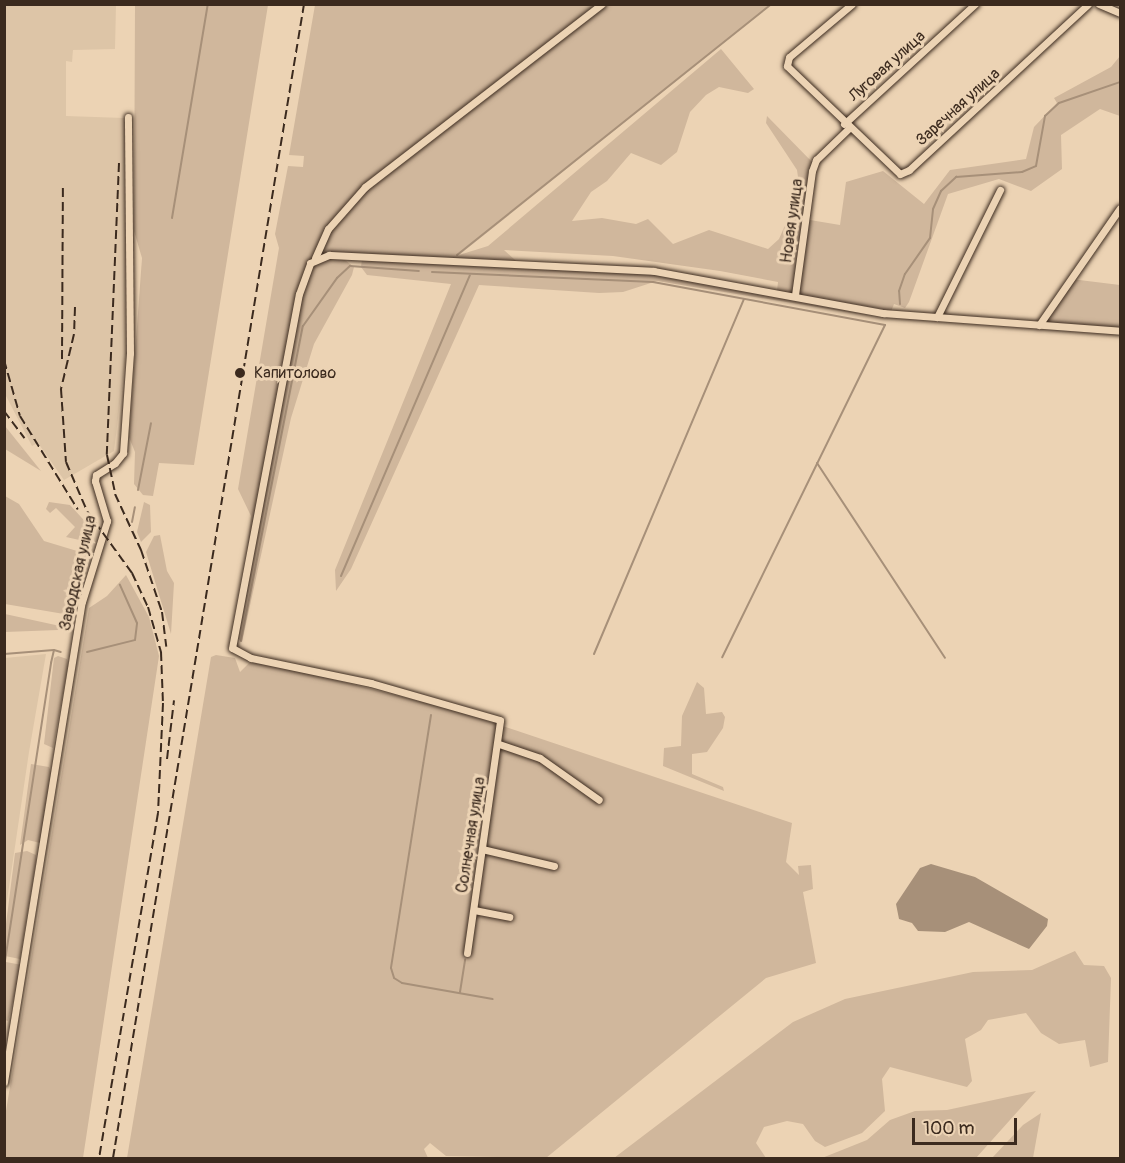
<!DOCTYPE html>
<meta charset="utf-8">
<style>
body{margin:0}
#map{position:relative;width:1125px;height:1163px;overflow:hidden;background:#ecd3b4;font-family:Pangolin,sans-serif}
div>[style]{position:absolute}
.built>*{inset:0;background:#ddc5a7}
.green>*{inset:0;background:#d0b79c}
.water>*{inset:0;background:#a79079}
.stream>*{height:2px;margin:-1px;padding:0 1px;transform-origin:1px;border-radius:1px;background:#a79079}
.roads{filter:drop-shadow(0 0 2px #3b2a1e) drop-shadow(0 0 2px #3b2a1e)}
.minor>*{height:7px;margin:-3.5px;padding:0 3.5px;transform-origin:3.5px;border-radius:3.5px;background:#ecd3b4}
.rail>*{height:2px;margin-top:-1px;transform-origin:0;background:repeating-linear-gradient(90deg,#3b2a1e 0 9px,transparent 0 13.5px)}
.dots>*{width:16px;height:16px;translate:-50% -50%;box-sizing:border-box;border:3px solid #ecd3b4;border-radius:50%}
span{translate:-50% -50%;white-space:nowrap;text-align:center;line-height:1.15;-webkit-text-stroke:6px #ecd3b4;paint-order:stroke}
.street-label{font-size:16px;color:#3b2a1e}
.poi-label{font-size:16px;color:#3b2a1e}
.left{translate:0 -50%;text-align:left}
.frame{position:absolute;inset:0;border:6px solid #3b2a1e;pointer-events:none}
.scale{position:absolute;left:912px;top:1118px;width:105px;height:27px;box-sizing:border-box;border:3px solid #3b2a1e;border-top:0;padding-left:8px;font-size:18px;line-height:21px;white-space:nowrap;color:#3b2a1e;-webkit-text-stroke:4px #ecd3b4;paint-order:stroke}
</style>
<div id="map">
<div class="built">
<div style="clip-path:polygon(5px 4px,116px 5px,115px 49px,73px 50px,72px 62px,66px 61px,66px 116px,124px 118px,126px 353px,114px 451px,64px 480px,38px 443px,32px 446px,5px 394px)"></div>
<div style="clip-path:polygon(46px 654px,29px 752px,5px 914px,5px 658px)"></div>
</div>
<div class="green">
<div style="clip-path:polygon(135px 5px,268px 5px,194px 465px,159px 463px,153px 496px,143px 495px,134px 484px,135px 452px,129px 437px,142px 258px,134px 231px)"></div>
<div style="clip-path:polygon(315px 5px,771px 5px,459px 255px,488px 246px,721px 49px,754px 89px,748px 93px,719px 87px,706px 95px,690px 112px,677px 152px,661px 165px,631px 153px,607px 181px,591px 192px,572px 221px,602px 218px,636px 224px,648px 219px,673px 244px,709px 230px,768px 249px,779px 239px,800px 191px,797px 170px,766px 123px,767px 116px,816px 166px,810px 220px,840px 225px,846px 182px,883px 171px,924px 204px,950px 170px,1026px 159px,1034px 127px,1057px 103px,1054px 98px,1111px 67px,1120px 56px,1120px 116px,1100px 109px,1061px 135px,1062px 169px,1031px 191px,999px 179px,948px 194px,909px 302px,905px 308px,894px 304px,890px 314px,883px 313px,882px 309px,777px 291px,778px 282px,720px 271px,613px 256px,504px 250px,525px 269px,655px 274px,872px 316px,657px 281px,623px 292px,599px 293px,479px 285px,351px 569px,336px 591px,335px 570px,451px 284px,367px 275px,361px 267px,362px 259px,337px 254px,354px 267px,352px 275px,314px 344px,291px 418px,242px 642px,237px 638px,251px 516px,238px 489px,279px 248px,275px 234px,288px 166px,303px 167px,304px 156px,289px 155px)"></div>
<div style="clip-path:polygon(1071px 279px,1120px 285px,1120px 335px,925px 319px,1044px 322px)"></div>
<div style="clip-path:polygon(4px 426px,5px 426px,41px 471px,5px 449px)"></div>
<div style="clip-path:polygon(5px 496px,19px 504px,44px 541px,87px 554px,77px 600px,64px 614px,5px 604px)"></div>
<div style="clip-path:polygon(49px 502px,70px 505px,92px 529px,93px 543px,66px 537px,75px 527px,56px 508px,50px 513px,46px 509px)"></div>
<div style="clip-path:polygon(144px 502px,150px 505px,151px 532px,141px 542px,137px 532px)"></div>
<div style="clip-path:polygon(160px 535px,167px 571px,174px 583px,171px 634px,146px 552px,154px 536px)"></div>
<div style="clip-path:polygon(126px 575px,149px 617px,159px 656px,83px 1158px,5px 1158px,5px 1117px,89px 608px,107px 596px)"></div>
<div style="clip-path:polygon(4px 614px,5px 614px,60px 626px,58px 630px,5px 632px)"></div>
<div style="clip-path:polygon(216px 655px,235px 658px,240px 672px,250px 662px,308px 673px,458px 711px,792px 823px,786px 862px,799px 875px,798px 866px,811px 865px,813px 889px,803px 892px,816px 963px,766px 978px,546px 1158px,446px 1156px,430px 1143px,424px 1149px,428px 1158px,127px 1158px,211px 657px)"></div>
<div style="clip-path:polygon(58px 656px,67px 659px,68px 666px,53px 748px,44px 744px,54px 658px)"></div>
<div style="clip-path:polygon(697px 682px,704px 688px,706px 714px,722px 712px,725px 717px,723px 728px,707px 752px,692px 754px,692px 774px,723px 787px,724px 791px,663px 766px,664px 748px,681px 746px,682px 716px)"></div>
<div style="clip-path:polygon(31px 764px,49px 767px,51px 772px,40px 843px,28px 840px,20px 845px)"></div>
<div style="clip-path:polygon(27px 851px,36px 855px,36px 862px,20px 959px,5px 956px,5px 932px,15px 853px)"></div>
<div style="clip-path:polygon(1075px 951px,1084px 965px,1104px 966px,1111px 978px,1108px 1062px,1090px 1067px,1085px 1040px,1059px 1044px,1041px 1033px,1026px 1013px,988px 1020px,981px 1030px,965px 1039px,972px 1081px,967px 1087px,890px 1067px,882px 1079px,885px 1111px,862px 1133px,825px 1147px,815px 1141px,803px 1124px,787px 1121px,764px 1127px,756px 1143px,766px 1158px,614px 1158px,793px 1022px,845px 999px,973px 972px,1032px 970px)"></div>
<div style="clip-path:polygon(6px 962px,22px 965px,8px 1021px,5px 1020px)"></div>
<div style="clip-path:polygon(1036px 1091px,976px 1158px,822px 1158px,867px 1140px,890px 1120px,915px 1111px,947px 1110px)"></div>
<div style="clip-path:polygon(1041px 1113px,1033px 1158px,992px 1158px,1023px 1125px)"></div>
</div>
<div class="water">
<div style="clip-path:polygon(931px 864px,975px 877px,1048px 919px,1047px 926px,1029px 949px,969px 922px,945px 932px,918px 931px,912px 923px,899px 919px,896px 904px,920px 868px)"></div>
</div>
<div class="stream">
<div style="left:172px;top:218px;width:217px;rotate:-80.5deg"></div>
<div style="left:457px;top:255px;width:402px;rotate:-38.6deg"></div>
<div style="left:432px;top:272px;width:221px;rotate:2.6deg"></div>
<div style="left:653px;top:282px;width:236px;rotate:10.5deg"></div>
<div style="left:885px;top:325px;width:370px;rotate:116.1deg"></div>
<div style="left:900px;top:304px;width:13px;rotate:-94deg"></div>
<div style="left:899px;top:291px;width:18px;rotate:-71deg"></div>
<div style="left:905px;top:274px;width:44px;rotate:-55.2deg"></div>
<div style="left:930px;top:238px;width:29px;rotate:-84deg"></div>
<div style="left:933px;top:209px;width:20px;rotate:-66deg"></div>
<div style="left:941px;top:191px;width:21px;rotate:-43deg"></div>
<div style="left:956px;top:177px;width:66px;rotate:-4.3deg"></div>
<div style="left:1022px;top:172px;width:15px;rotate:-23deg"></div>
<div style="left:1036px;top:166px;width:51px;rotate:-79.8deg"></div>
<div style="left:1045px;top:116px;width:19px;rotate:-43deg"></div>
<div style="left:1059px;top:103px;width:65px;rotate:-19deg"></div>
<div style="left:817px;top:463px;width:233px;rotate:56.7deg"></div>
<div style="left:138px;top:490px;width:68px;rotate:-79deg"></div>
<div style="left:132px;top:522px;width:15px;rotate:-79deg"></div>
<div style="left:341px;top:576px;width:327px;rotate:-66.8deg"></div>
<div style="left:241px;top:641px;width:321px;rotate:-78.9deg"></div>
<div style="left:303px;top:326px;width:59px;rotate:-54.7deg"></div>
<div style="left:337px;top:278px;width:18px;rotate:-43deg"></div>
<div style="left:350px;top:266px;width:69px;rotate:4.1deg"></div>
<div style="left:87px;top:652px;width:49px;rotate:-14deg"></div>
<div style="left:135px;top:640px;width:17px;rotate:-83deg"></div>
<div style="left:137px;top:623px;width:42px;rotate:-114.1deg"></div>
<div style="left:4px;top:654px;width:50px;rotate:-4.6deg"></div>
<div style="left:594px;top:654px;width:385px;rotate:-67.1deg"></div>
<div style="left:431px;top:715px;width:256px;rotate:99deg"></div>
<div style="left:391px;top:968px;width:10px;rotate:73deg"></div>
<div style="left:394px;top:978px;width:9px;rotate:32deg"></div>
<div style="left:402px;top:983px;width:92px;rotate:10deg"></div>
<div style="left:4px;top:967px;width:308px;rotate:-81.2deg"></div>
<div style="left:51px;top:663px;width:13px;rotate:-77deg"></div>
<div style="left:54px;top:650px;width:7px;rotate:16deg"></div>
<div style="left:460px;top:992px;width:33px;rotate:-81deg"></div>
</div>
<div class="roads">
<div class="minor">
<div style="left:852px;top:4px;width:82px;rotate:139.9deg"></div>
<div style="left:789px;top:57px;width:9px;rotate:103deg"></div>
<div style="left:787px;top:66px;width:156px;rotate:43.7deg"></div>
<div style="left:900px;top:174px;width:10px;rotate:-24deg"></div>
<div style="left:909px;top:170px;width:244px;rotate:-42.8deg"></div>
<div style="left:1099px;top:4px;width:23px;rotate:23deg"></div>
<div style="left:844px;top:124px;width:178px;rotate:-42.5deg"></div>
<div style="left:315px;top:258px;width:32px;rotate:-66deg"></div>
<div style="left:328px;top:229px;width:56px;rotate:-48.6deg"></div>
<div style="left:365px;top:187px;width:299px;rotate:-37.7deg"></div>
<div style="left:795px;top:295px;width:125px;rotate:-82.2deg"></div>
<div style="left:812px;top:171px;width:12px;rotate:-70deg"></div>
<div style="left:816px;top:160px;width:45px;rotate:-44.1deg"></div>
<div style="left:937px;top:317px;width:142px;rotate:-63.6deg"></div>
<div style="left:1039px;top:325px;width:142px;rotate:-55.3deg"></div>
<div style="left:499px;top:744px;width:43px;rotate:18.9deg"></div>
<div style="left:540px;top:758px;width:72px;rotate:35.4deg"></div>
<div style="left:482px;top:849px;width:74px;rotate:13.3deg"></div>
<div style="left:474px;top:910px;width:36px;rotate:11deg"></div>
<div style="left:467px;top:953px;width:235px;rotate:-81.9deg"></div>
<div style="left:500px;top:720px;width:134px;rotate:-164deg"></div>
<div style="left:371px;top:683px;width:123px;rotate:-168.2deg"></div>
<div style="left:251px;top:658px;width:21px;rotate:-152deg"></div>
<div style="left:232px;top:648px;width:360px;rotate:-79.3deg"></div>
<div style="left:299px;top:294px;width:33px;rotate:-70deg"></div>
<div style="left:310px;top:263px;width:21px;rotate:-23deg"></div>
<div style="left:329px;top:255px;width:325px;rotate:2.8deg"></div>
<div style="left:654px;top:271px;width:233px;rotate:10.4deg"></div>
<div style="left:883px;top:313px;width:238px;rotate:4.3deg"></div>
<div style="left:4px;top:1082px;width:486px;rotate:-80.8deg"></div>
<div style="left:82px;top:602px;width:85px;rotate:-72.8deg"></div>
<div style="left:107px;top:521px;width:42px;rotate:-106.7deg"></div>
<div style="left:95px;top:481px;width:6px;rotate:-81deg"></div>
<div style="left:96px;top:475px;width:22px;rotate:-32deg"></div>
<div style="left:115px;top:463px;width:13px;rotate:-51deg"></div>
<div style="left:123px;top:453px;width:100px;rotate:-86deg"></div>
<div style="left:130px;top:353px;width:236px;rotate:-90.5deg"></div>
</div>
</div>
<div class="rail">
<div style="left:119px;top:163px;width:292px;rotate:92.4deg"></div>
<div style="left:107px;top:455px;width:40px;rotate:78deg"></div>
<div style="left:115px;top:494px;width:62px;rotate:65.1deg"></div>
<div style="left:141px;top:550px;width:65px;rotate:71.3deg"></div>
<div style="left:162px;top:612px;width:35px;rotate:83deg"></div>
<div style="left:75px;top:307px;width:27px;rotate:92deg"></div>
<div style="left:74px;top:334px;width:57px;rotate:103.3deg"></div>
<div style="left:61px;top:389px;width:73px;rotate:86.1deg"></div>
<div style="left:66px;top:462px;width:53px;rotate:66.8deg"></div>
<div style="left:87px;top:511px;width:77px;rotate:54deg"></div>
<div style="left:132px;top:573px;width:38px;rotate:65deg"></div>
<div style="left:148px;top:607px;width:47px;rotate:73.9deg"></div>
<div style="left:161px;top:652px;width:51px;rotate:87.8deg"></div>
<div style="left:163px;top:703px;width:110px;rotate:92.6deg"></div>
<div style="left:158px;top:813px;width:350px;rotate:99.7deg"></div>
<div style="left:62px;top:359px;width:173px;rotate:-89.7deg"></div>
<div style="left:4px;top:360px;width:58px;rotate:74.1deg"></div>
<div style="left:20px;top:416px;width:110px;rotate:58.3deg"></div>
<div style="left:4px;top:411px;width:34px;rotate:53deg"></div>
<div style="left:167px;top:759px;width:59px;rotate:-83.2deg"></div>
<div style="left:113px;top:1158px;width:1170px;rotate:-80.6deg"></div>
</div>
<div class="dots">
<div style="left:240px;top:373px;background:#3b2a1e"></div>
</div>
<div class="street-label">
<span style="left:887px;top:66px;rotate:-42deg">Луговая улица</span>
<span style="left:958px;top:107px;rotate:-42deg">Заречная улица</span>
<span style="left:792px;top:221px;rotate:-82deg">Новая улица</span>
<span style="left:78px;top:573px;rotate:-77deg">Заводская улица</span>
<span style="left:471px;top:835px;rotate:-81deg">Солнечная улица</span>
</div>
<div class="poi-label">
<span class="left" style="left:254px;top:373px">Капитолово</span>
</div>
<div class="frame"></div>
<div class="scale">100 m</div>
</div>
